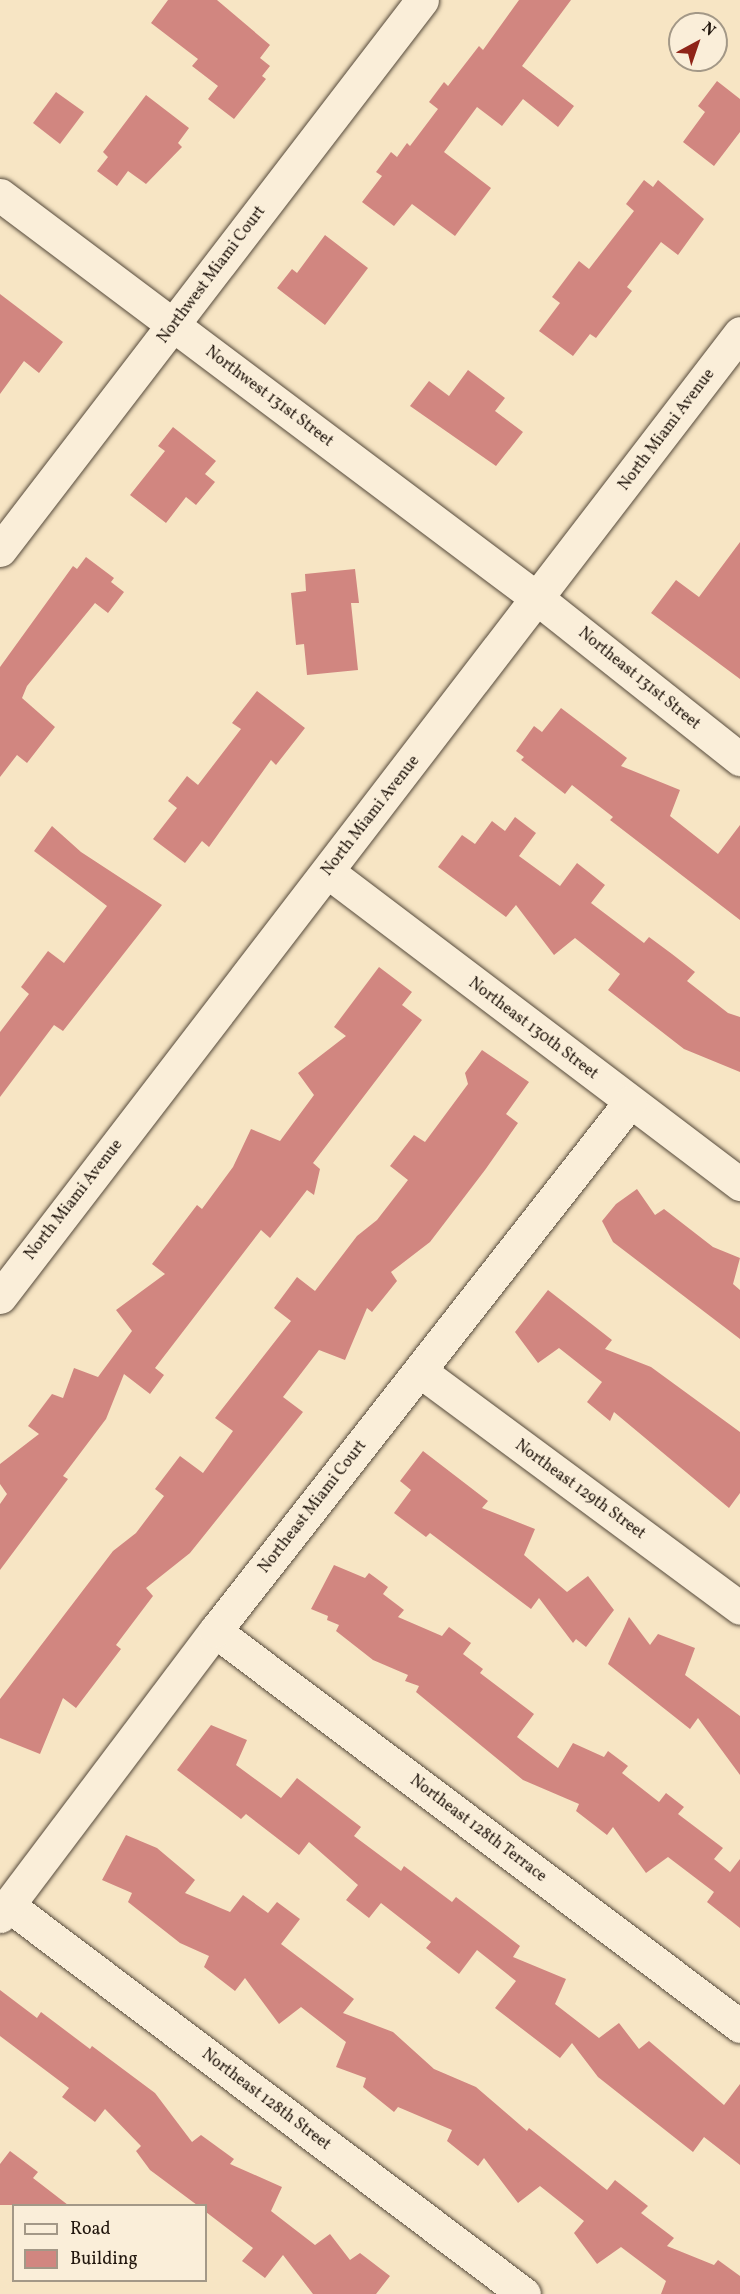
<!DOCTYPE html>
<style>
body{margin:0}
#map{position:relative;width:740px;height:2294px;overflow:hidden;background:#f7e5c4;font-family:Vollkorn,serif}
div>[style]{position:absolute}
.building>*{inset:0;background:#d18680}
.roads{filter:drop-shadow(0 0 2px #564a3b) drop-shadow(0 0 2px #564a3b)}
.minor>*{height:33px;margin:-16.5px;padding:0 16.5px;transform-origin:16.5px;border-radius:16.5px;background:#faeed9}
span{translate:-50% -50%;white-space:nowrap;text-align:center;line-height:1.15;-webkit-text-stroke:4.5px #faeed9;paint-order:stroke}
.street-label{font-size:16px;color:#21160d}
.legend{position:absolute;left:12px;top:2204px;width:195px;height:78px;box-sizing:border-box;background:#faeed9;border:2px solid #a39887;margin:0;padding:8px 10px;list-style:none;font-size:18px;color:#21160d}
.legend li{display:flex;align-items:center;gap:12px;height:30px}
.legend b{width:30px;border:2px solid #a39887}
.north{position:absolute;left:668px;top:12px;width:60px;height:60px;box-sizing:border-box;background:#faeed9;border:2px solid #a39887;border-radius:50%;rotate:40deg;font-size:16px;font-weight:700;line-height:24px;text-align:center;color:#21160d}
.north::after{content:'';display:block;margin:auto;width:21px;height:27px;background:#8f2418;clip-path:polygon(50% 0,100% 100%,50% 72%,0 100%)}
</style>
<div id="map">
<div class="building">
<div style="clip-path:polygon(168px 0,217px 0,270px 45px,260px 58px,270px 66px,262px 76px,266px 79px,234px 119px,208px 99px,218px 86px,192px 66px,198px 59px,151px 23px)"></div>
<div style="clip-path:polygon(519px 0,571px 0,522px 66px,574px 106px,558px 127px,523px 99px,502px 126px,477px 107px,444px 152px,491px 188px,455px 236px,412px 204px,394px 226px,362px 202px,382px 176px,376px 172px,391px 152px,397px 157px,407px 143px,410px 146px,438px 109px,429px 102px,444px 82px,448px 86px,479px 46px,483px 50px)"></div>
<div style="clip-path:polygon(717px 81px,740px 99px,740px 132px,714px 166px,683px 142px,705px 112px,698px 106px)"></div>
<div style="clip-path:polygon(56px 92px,84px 112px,60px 144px,33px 123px)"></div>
<div style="clip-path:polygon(146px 95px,189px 128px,178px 143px,182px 147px,146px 184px,128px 171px,117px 186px,97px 171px,108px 157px,103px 152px)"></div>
<div style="clip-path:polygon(644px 180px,653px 187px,658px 180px,704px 219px,678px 255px,661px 242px,627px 287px,632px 291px,596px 338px,590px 334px,573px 356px,539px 331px,560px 303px,552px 297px,579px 261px,589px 269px,634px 211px,626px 204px)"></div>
<div style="clip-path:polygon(325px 235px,368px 268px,325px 325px,277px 288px,292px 269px,297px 273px)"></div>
<div style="clip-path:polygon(0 294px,63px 342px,39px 373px,24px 361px,0 394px)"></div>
<div style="clip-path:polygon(468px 370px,505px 398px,495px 411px,523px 432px,496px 466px,410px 406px,429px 381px,449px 396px)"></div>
<div style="clip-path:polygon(173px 427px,216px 461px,205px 474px,215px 482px,196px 505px,186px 497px,166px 523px,130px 495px,165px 451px,158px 446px)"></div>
<div style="clip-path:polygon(740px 542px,740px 679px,651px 613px,676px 580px,699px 597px)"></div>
<div style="clip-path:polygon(86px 557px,114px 578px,111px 582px,124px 592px,108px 613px,95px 603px,27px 686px,22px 698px,55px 727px,27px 763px,17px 755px,0 777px,0 667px,73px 566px,77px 569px)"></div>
<div style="clip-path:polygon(355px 569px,359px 603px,351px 603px,358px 670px,307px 675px,304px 644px,296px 645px,291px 593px,306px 591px,305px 574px)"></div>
<div style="clip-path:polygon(257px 691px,305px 728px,276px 765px,271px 760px,209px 847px,202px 841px,185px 863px,153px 839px,177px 808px,168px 801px,187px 776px,198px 785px,241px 729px,232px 723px)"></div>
<div style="clip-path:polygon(561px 708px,627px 758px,621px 766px,680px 790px,670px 816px,718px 854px,740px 825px,740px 920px,610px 820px,613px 817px,572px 785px,565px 794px,521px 760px,524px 757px,516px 751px,534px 726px,542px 732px)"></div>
<div style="clip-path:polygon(515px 817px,536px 833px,519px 856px,560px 886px,577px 863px,605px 885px,591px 903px,644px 943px,649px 937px,672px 954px,695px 972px,687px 981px,728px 1013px,740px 1017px,740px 1072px,684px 1049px,608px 990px,620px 974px,575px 938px,554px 955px,516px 905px,506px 917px,438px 867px,462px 835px,475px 844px,492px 821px,505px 831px)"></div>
<div style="clip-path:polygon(52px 826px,81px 852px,162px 905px,63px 1031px,54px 1025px,0 1097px,0 1032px,29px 994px,21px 987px,48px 951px,64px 963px,107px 906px,34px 851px)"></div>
<div style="clip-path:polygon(379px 967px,412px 992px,402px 1005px,422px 1020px,313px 1163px,320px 1169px,314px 1195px,307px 1190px,270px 1238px,261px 1230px,155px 1368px,164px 1375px,150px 1394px,124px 1374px,106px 1419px,63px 1476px,68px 1479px,0 1570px,0 1504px,7px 1494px,0 1484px,0 1464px,39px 1434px,28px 1426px,52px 1394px,63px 1398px,74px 1368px,98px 1377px,132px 1331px,116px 1310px,165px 1274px,152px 1264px,197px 1205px,202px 1209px,233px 1167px,251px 1129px,280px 1141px,314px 1095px,298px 1073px,346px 1036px,334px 1027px)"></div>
<div style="clip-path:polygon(482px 1050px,529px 1082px,506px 1114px,518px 1123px,485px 1170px,430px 1242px,391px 1272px,397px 1281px,372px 1312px,367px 1308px,345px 1360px,319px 1350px,283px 1397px,303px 1412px,190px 1553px,146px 1588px,153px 1596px,116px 1645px,121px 1649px,76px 1708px,63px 1698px,40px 1754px,0 1738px,0 1699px,113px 1551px,136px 1533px,164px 1496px,155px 1489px,180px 1456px,203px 1473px,233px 1431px,215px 1418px,291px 1321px,274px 1308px,297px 1277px,315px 1291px,357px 1236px,377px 1220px,408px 1180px,390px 1166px,414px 1135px,425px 1142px,468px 1084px,465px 1073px)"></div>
<div style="clip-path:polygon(637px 1189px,655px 1215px,664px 1209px,713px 1247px,740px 1258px,733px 1284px,740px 1290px,740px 1339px,613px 1242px,602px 1221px,616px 1204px)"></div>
<div style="clip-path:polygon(548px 1290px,612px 1340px,605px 1349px,651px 1367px,740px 1432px,740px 1493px,729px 1508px,614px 1412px,610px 1421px,587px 1402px,602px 1382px,559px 1348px,538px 1363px,515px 1332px)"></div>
<div style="clip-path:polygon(423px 1451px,488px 1501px,482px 1508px,535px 1529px,524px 1555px,567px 1592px,588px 1576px,614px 1610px,586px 1647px,576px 1639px,573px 1643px,539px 1598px,531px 1609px,430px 1533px,426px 1537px,394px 1513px,411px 1490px,400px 1481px)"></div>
<div style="clip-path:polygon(334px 1565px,365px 1578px,369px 1573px,388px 1587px,383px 1594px,404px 1610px,398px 1617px,442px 1636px,449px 1627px,471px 1643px,463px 1654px,483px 1669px,480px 1673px,534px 1714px,517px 1737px,558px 1768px,573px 1743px,604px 1757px,608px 1751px,628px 1766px,622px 1773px,659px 1802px,666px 1793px,684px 1807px,678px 1814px,723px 1848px,714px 1859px,730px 1872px,740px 1859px,740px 1928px,707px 1902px,714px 1892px,668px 1857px,646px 1873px,613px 1827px,607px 1835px,576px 1811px,579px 1804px,523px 1780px,416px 1692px,419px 1686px,405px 1681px,408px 1675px,373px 1660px,336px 1631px,339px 1625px,327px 1620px,328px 1616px,311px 1609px)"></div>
<div style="clip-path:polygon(629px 1617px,650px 1645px,658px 1634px,695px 1648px,685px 1675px,740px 1716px,740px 1775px,698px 1718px,690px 1729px,608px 1664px)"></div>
<div style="clip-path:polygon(211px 1725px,247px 1740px,236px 1765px,281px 1798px,297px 1778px,361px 1827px,354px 1836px,401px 1871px,404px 1866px,452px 1902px,456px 1897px,520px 1946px,513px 1957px,566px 1979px,555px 2004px,599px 2038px,619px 2023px,639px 2049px,649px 2041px,724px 2105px,740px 2084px,740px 2165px,704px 2137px,693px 2152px,598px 2077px,572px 2043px,560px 2058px,495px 2008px,516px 1981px,477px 1950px,459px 1974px,426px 1948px,431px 1942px,381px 1903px,369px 1918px,346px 1900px,358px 1885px,309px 1842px,299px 1855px,246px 1814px,241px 1819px,177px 1770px)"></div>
<div style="clip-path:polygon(126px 1835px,157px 1848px,195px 1880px,185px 1893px,230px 1912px,243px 1895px,268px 1913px,277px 1902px,300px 1919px,281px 1944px,354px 1999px,343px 2013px,393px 2032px,434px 2069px,476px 2087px,527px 2131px,529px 2128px,607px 2190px,615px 2180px,648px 2206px,641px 2213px,674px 2238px,667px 2246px,714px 2265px,718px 2260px,740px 2276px,740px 2294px,661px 2294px,666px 2281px,621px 2247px,597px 2264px,574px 2233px,584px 2221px,540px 2186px,518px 2203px,484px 2158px,478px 2166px,447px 2141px,452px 2130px,398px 2107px,394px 2112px,363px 2087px,366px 2078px,336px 2067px,346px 2042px,301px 2007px,279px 2024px,245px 1978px,235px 1991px,204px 1967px,209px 1956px,180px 1943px,128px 1902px,132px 1893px,102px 1880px)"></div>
<div style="clip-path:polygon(0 1990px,37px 2018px,41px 2012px,90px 2049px,92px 2046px,155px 2093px,192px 2142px,201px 2135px,234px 2159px,230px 2164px,282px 2187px,271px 2211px,315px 2245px,330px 2234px,350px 2260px,360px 2253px,390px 2276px,376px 2294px,313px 2294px,283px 2255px,265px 2278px,242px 2261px,253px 2248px,206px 2212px,206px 2205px,197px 2205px,150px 2170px,136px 2151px,141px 2146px,105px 2109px,95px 2122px,62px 2097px,69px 2088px,0 2036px)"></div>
<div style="clip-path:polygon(10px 2151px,38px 2172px,33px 2178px,68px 2205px,0 2205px,0 2164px)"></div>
</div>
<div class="roads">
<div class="minor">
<div style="left:0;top:195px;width:673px;rotate:36.9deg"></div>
<div style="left:538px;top:599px;width:258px;rotate:38.4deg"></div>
<div style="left:0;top:550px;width:693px;rotate:-52.5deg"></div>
<div style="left:328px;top:872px;width:517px;rotate:37.14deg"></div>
<div style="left:0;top:1297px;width:1215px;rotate:-52.49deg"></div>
<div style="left:420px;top:1371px;width:398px;rotate:36.5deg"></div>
<div style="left:215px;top:1631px;width:657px;rotate:36.96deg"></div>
<div style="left:8px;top:1905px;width:646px;rotate:37.01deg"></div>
<div style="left:0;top:1916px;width:357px;rotate:-53deg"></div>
<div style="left:215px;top:1631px;width:672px;rotate:-51.89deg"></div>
</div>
</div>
<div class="street-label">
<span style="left:212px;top:275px;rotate:-53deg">Northwest Miami Court</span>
<span style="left:269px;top:397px;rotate:37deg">Northwest 131st Street</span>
<span style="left:667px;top:430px;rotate:-53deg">North Miami Avenue</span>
<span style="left:639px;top:679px;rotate:39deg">Northeast 131st Street</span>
<span style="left:371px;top:816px;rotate:-52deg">North Miami Avenue</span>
<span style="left:533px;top:1029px;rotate:37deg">Northeast 130th Street</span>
<span style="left:74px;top:1200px;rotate:-52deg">North Miami Avenue</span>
<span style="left:580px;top:1490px;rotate:36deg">Northeast 129th Street</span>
<span style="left:313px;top:1507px;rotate:-52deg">Northeast Miami Court</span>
<span style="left:478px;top:1829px;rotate:37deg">Northeast 128th Terrace</span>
<span style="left:266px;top:2100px;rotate:37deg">Northeast 128th Street</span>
</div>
<ul class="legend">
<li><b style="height:8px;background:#faeed9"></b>Road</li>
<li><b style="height:16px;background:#d18680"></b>Building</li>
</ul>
<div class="north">N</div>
</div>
